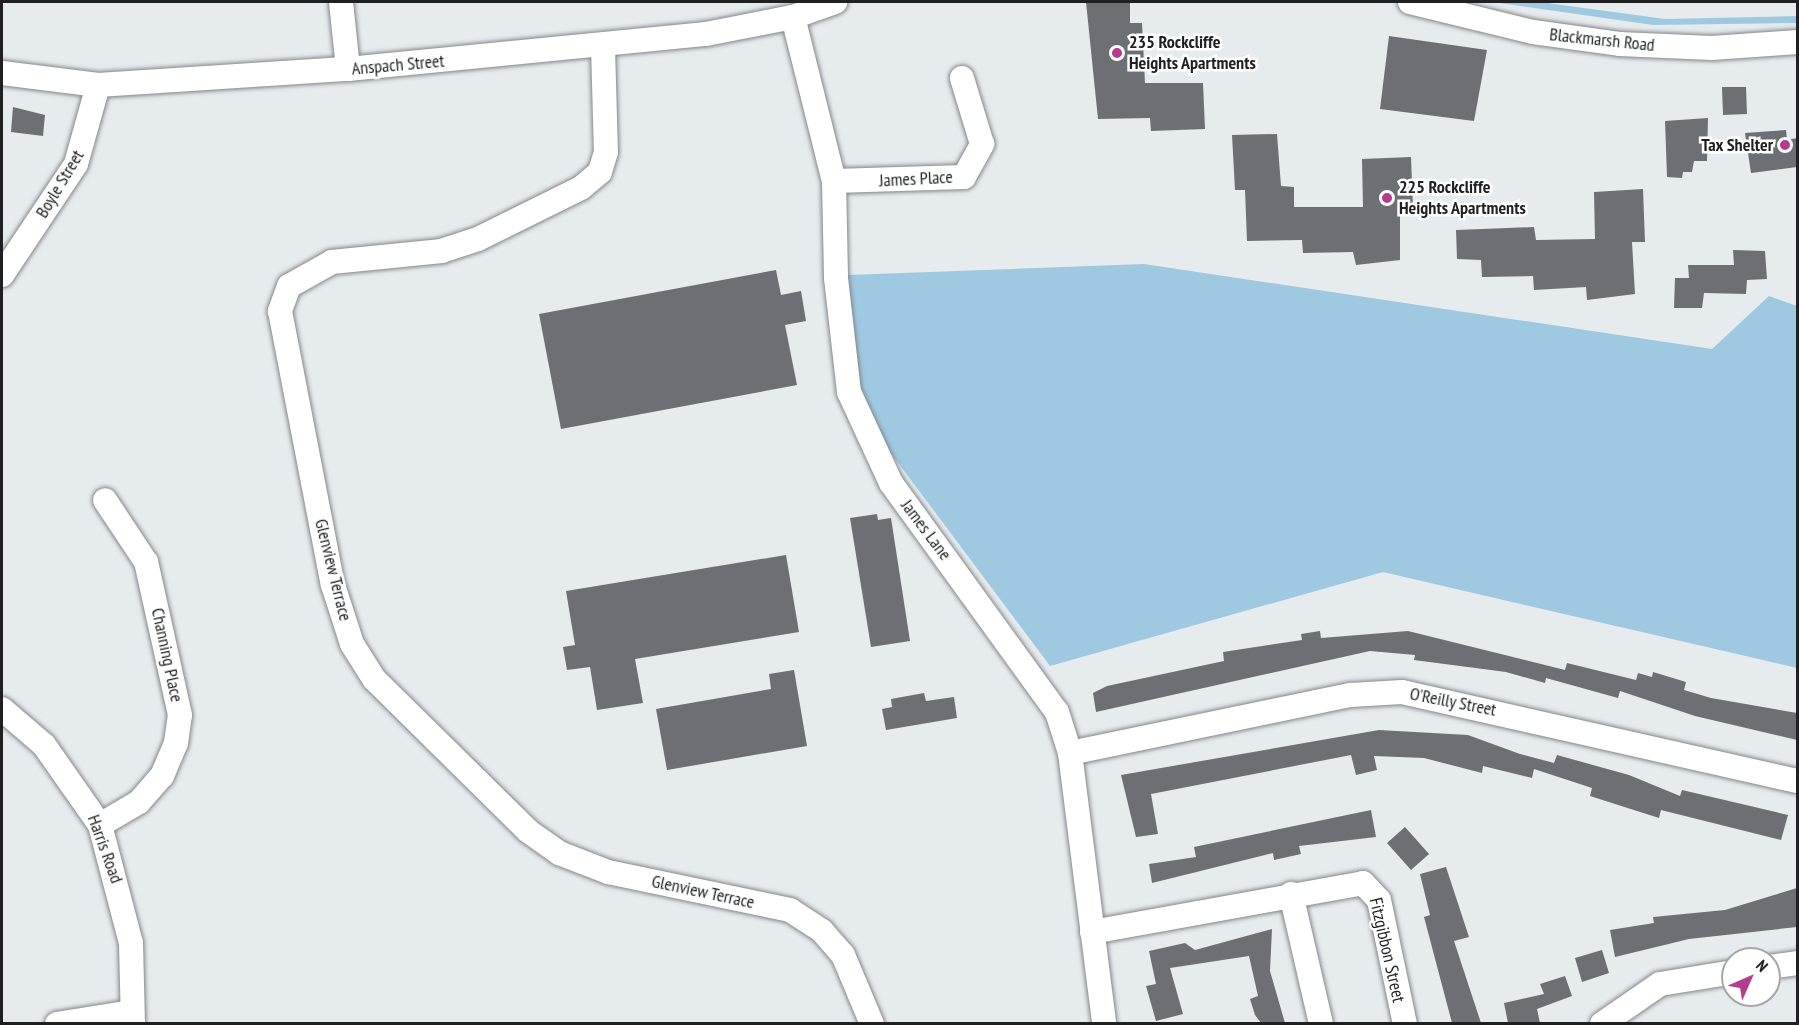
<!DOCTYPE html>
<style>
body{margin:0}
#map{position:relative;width:1799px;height:1025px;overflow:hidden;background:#e6ebee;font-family:"PT Sans Narrow",sans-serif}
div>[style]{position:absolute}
.green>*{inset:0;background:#9fc9e1}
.building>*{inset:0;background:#6c6f73}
.roads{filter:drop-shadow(0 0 2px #83888b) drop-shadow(0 0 2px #83888b)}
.minor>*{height:24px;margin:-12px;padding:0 12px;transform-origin:12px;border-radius:12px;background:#fff}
.dots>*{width:16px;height:16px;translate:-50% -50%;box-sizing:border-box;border:3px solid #fff;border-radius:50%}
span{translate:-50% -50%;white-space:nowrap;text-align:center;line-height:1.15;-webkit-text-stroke:5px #fff;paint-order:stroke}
.street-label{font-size:18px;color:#1e2021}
.poi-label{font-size:18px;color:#1e2021;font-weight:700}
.left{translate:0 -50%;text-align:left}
.right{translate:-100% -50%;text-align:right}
.frame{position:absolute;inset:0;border:3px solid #1e2021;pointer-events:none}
.north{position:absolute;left:1721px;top:947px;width:60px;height:60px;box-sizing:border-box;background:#fff;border:2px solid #a5a6a6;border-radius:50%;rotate:45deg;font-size:16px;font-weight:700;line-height:24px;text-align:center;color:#1e2021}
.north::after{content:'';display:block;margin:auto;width:21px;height:27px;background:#b43b8e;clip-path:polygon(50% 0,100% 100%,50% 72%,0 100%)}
</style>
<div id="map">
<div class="green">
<div style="clip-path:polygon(1492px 2px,1540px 2px,1665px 19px,1797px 16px,1797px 23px,1653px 25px)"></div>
<div style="clip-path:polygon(1144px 264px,1712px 349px,1769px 296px,1797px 306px,1797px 668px,1383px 572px,1050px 666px,887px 448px,867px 413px,853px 359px,848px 275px)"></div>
</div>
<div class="building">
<div style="clip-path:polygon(1086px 2px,1130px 2px,1130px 23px,1142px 23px,1145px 83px,1203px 83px,1205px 129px,1151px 131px,1150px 118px,1098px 119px)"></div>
<div style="clip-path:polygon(1389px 36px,1487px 50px,1474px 121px,1380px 109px)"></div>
<div style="clip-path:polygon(1722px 87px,1746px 87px,1747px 114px,1723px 115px)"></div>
<div style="clip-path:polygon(13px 107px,45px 115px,43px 136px,11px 132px)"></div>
<div style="clip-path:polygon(1708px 118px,1707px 161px,1694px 161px,1692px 172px,1683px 172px,1682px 178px,1667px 177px,1665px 121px)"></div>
<div style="clip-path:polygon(1786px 130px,1787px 140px,1797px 138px,1797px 167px,1751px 173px,1745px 133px)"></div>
<div style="clip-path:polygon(1277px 134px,1281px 186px,1294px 187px,1294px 207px,1363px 207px,1362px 159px,1411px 157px,1413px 209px,1400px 210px,1400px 260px,1356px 265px,1353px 252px,1303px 253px,1302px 240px,1247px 241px,1245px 190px,1235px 190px,1232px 135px)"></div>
<div style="clip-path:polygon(1643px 189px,1645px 242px,1632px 242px,1635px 294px,1587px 300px,1586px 287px,1534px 290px,1533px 276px,1482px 277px,1481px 260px,1457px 259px,1456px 230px,1534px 227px,1536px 240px,1595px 239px,1594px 192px)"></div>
<div style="clip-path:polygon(1733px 250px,1765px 251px,1767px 279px,1747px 280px,1746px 294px,1704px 293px,1702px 308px,1674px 308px,1675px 278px,1689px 278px,1688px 265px,1734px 265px)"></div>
<div style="clip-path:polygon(776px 270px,781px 295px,801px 291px,806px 321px,785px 325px,797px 385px,561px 429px,539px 314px)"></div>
<div style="clip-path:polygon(877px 514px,878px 520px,891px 518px,910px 641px,871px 647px,850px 518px)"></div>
<div style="clip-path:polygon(786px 555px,799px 632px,635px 659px,643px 703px,597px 710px,590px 667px,567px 670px,563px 647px,575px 645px,566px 591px)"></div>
<div style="clip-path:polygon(1320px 631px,1321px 638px,1408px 631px,1565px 670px,1567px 663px,1636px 680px,1638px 673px,1652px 677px,1653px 672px,1686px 682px,1684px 690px,1711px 698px,1797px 713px,1797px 740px,1695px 716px,1620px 691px,1618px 698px,1546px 678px,1545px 683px,1506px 672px,1414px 660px,1415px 655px,1370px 651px,1096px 712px,1093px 693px,1107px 686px,1224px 661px,1223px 652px,1302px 640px,1301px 634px)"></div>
<div style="clip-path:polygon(794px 670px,807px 746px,667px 770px,656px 709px,771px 689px,769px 674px)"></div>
<div style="clip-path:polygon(924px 693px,926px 701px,954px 697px,957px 718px,886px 730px,882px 709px,892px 707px,891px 699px)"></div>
<div style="clip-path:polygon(1379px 730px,1468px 735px,1520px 754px,1554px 763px,1557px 755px,1629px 775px,1680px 796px,1682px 790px,1788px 815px,1781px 840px,1661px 810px,1659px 818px,1590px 796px,1592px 788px,1534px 769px,1532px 778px,1483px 766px,1482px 773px,1424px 758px,1374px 756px,1377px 770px,1356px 775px,1351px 755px,1151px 794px,1158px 834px,1136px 837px,1121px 775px)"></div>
<div style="clip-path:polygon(1371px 810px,1376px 837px,1299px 846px,1301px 854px,1274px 860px,1273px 853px,1152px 883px,1149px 864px,1196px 857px,1194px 847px)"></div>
<div style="clip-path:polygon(1405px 827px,1429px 854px,1411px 870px,1387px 843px)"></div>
<div style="clip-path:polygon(1446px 867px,1469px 937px,1454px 941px,1481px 1023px,1452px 1023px,1424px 917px,1430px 915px,1420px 874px)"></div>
<div style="clip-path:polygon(1797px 888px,1797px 927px,1689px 939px,1615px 957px,1610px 930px,1654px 923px,1653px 917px,1725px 910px)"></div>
<div style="clip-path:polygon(1272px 929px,1270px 971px,1285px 1023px,1261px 1023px,1255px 1015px,1250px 999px,1258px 996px,1249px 956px,1170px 968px,1183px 1014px,1156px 1021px,1146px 986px,1156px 984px,1149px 951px,1185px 943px,1195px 950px)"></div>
<div style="clip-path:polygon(1602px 950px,1609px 973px,1582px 982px,1575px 958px)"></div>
<div style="clip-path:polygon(1565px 976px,1572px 996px,1537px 1009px,1540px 1023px,1508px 1023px,1504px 1003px,1544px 994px,1540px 984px)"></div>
</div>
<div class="roads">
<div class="minor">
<div style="left:341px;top:2px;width:67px;rotate:84deg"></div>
<div style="left:1410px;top:2px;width:127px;rotate:13.7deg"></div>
<div style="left:1533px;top:32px;width:87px;rotate:7.9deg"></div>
<div style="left:1619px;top:44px;width:93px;rotate:2.5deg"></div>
<div style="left:1712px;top:48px;width:86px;rotate:-4deg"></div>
<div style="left:793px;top:17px;width:169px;rotate:76deg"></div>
<div style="left:834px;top:181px;width:97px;rotate:88.8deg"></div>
<div style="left:836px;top:278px;width:115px;rotate:83.5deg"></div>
<div style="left:849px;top:392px;width:100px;rotate:65.2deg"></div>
<div style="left:891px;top:483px;width:283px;rotate:54.1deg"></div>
<div style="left:1057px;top:712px;width:43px;rotate:72.4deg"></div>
<div style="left:1070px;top:753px;width:273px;rotate:82.8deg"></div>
<div style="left:603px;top:47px;width:105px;rotate:88.4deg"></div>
<div style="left:606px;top:152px;width:21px;rotate:107deg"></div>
<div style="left:600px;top:172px;width:25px;rotate:140deg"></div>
<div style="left:581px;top:188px;width:115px;rotate:153.7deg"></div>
<div style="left:478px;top:239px;width:38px;rotate:162deg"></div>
<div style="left:442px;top:251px;width:111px;rotate:174.3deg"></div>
<div style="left:332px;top:262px;width:49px;rotate:150.8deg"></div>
<div style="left:289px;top:286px;width:27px;rotate:110deg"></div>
<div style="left:280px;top:311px;width:279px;rotate:79.1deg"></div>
<div style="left:333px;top:585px;width:62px;rotate:72.1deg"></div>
<div style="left:352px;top:644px;width:41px;rotate:57.8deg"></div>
<div style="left:374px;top:679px;width:216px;rotate:44.6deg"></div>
<div style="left:528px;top:831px;width:38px;rotate:35deg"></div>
<div style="left:559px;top:853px;width:53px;rotate:21.2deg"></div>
<div style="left:608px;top:872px;width:186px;rotate:11.8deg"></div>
<div style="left:790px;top:910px;width:38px;rotate:33deg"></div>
<div style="left:822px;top:931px;width:32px;rotate:49deg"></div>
<div style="left:843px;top:955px;width:75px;rotate:67.2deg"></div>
<div style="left:2px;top:73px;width:97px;rotate:7.1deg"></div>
<div style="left:98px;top:85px;width:251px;rotate:-3.7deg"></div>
<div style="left:348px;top:69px;width:360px;rotate:-5.6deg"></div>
<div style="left:706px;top:34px;width:89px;rotate:-11.1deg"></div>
<div style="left:793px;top:17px;width:45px;rotate:-19.7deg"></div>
<div style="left:834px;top:181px;width:130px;rotate:-1.8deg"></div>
<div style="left:964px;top:177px;width:38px;rotate:-61deg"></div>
<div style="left:982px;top:144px;width:69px;rotate:-106.9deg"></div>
<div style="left:2px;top:275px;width:133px;rotate:-56.3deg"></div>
<div style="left:76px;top:164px;width:82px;rotate:-74.4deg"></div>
<div style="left:2px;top:709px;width:55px;rotate:40.6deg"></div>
<div style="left:44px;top:745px;width:98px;rotate:55deg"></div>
<div style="left:100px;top:825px;width:122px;rotate:75.3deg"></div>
<div style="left:131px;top:943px;width:81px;rotate:88.6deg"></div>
<div style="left:1070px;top:753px;width:287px;rotate:-11.7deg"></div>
<div style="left:1351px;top:695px;width:51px;rotate:-3.4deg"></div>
<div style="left:1402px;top:692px;width:406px;rotate:12.7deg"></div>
<div style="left:100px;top:825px;width:45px;rotate:-30.5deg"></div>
<div style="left:139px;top:802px;width:35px;rotate:-49deg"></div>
<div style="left:162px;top:776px;width:36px;rotate:-67deg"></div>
<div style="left:176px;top:743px;width:28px;rotate:-82deg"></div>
<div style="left:180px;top:715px;width:157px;rotate:-102.5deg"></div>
<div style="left:146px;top:562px;width:74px;rotate:-123.5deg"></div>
<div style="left:1291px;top:894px;width:133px;rotate:77deg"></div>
<div style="left:1092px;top:932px;width:275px;rotate:-10.2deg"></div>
<div style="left:1363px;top:883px;width:23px;rotate:47deg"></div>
<div style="left:1379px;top:900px;width:127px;rotate:78.2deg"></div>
<div style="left:1769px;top:967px;width:29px;rotate:-8deg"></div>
<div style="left:57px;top:1024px;width:76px;rotate:-9.1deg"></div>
<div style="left:1602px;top:1024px;width:70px;rotate:-34.6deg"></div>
<div style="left:1660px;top:984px;width:74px;rotate:-9.3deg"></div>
</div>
</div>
<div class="dots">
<div style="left:1117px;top:53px;background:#b43b8e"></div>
<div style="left:1785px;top:145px;background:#b43b8e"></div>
<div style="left:1387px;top:198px;background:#b43b8e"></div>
</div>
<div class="street-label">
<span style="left:1602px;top:40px;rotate:6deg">Blackmarsh Road</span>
<span style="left:398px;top:65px;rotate:-5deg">Anspach Street</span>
<span style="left:916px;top:179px;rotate:-3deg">James Place</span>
<span style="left:60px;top:184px;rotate:-59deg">Boyle Street</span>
<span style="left:926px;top:530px;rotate:53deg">James Lane</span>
<span style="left:333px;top:570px;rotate:76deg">Glenview Terrace</span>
<span style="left:167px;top:655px;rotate:78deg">Channing Place</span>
<span style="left:1453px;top:702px;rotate:11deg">O'Reilly Street</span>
<span style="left:105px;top:849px;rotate:70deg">Harris Road</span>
<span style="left:703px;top:892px;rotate:12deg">Glenview Terrace</span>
<span style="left:1387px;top:950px;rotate:77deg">Fitzgibbon Street</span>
</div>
<div class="poi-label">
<span class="left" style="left:1129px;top:53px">235 Rockcliffe<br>Heights Apartments</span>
<span class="right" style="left:1773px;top:145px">Tax Shelter</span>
<span class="left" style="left:1399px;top:198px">225 Rockcliffe<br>Heights Apartments</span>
</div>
<div class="frame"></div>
<div class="north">N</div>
</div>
